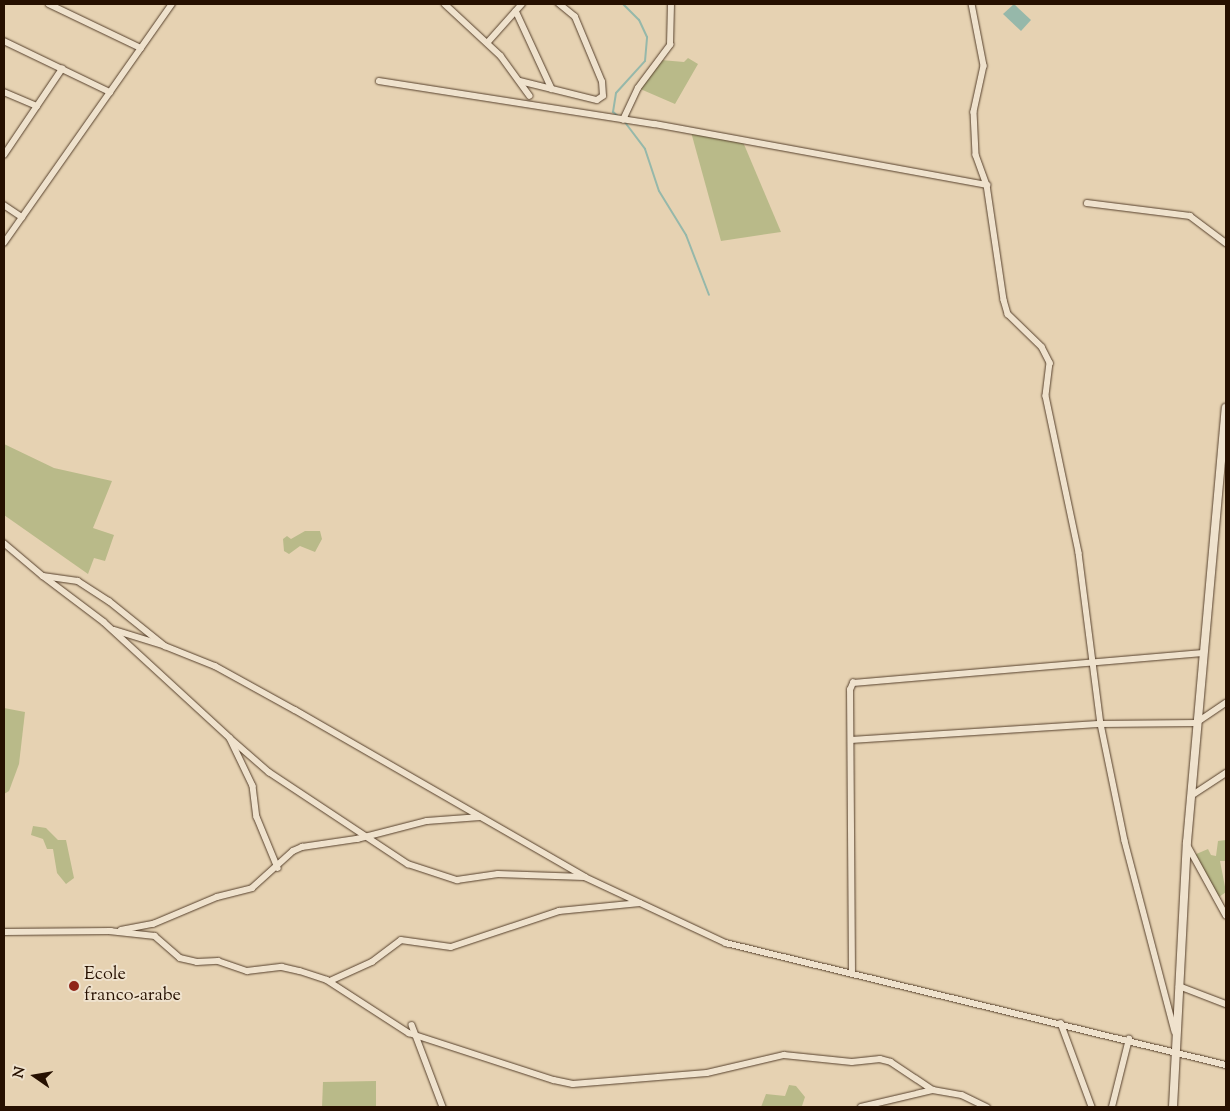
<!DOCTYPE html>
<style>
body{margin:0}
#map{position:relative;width:1230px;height:1111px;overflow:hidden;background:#e6d2b2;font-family:"Sorts Mill Goudy",serif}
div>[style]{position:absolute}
.green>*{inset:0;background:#b9ba89}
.water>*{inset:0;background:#96b8aa}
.stream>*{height:2px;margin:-1px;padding:0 1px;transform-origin:1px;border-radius:1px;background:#96b8aa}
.roads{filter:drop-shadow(0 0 1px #56402c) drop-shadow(0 0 1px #56402c)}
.minor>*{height:5.5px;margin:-2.75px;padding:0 2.75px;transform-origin:2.75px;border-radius:2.75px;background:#efe2cd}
.secondary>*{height:8px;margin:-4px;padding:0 4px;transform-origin:4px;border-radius:4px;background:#efe2cd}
.dots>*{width:14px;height:14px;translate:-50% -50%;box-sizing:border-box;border:2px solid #efe2cd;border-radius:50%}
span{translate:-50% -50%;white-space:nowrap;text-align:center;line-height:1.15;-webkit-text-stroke:4px #efe2cd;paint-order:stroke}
.poi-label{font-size:18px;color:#261000}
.left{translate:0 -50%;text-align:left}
.frame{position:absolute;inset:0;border:5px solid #261000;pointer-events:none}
.north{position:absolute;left:10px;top:1051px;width:50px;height:50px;-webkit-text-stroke:4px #efe2cd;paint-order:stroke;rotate:283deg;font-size:14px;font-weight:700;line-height:20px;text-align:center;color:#261000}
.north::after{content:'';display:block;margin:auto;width:18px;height:22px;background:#261000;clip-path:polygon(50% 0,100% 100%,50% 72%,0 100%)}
</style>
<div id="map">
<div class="green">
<div style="clip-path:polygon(688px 58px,698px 64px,675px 104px,638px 88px,661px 60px,684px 62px)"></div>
<div style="clip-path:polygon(691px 132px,743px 142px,781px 232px,721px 241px)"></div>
<div style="clip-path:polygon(4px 444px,54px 468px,112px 481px,93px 528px,114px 535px,105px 561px,94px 558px,88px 574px,4px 515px)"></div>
<div style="clip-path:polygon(305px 531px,320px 531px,322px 539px,315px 552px,300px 546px,289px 554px,284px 551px,283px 539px,287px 536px,291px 539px)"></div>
<div style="clip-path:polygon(4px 708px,25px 712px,19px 764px,9px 791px,4px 794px)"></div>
<div style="clip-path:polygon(33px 826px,46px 828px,58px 840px,66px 840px,74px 878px,66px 884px,57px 873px,53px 849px,47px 849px,43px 839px,31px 835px)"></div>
<div style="clip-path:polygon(1226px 840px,1226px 861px,1220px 861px,1226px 892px,1219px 897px,1194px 855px,1208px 849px,1211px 855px,1216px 856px,1218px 841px)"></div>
<div style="clip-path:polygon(376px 1081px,376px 1107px,322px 1107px,323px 1082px)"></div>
<div style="clip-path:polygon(789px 1085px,796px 1086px,805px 1097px,802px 1106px,761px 1107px,766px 1094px,785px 1096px)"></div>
</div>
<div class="water">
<div style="clip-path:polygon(1014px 4px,1031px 20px,1021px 31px,1003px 14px)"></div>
</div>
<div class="stream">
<div style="left:619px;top:117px;width:8px;rotate:-140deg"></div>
<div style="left:613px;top:112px;width:19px;rotate:-81deg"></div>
<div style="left:616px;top:93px;width:43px;rotate:-47.8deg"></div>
<div style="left:645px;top:61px;width:24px;rotate:-85deg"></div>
<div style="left:647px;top:37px;width:19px;rotate:-115deg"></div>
<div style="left:639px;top:20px;width:23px;rotate:-135deg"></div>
<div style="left:624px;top:121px;width:35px;rotate:53deg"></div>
<div style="left:645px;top:149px;width:44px;rotate:71.6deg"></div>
<div style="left:659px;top:191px;width:52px;rotate:58.5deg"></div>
<div style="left:686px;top:235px;width:64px;rotate:69deg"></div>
</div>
<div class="roads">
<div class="minor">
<div style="left:49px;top:4px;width:102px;rotate:25.6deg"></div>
<div style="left:445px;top:4px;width:76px;rotate:42.9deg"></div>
<div style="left:501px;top:56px;width:49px;rotate:54.1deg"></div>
<div style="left:972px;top:4px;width:63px;rotate:79deg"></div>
<div style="left:984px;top:66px;width:47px;rotate:102.3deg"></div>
<div style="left:974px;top:112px;width:43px;rotate:87.3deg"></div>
<div style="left:976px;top:155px;width:32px;rotate:70deg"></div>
<div style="left:987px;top:185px;width:116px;rotate:81.6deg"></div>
<div style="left:1004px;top:300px;width:15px;rotate:74deg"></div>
<div style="left:1008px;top:314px;width:47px;rotate:44.1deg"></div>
<div style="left:1042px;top:347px;width:18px;rotate:63deg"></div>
<div style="left:1050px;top:363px;width:33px;rotate:97deg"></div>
<div style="left:1046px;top:396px;width:160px;rotate:78.1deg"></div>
<div style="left:1079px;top:553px;width:172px;rotate:82.7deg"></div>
<div style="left:1101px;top:724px;width:119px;rotate:78.4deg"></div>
<div style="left:1125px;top:841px;width:197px;rotate:75.3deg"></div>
<div style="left:516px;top:11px;width:86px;rotate:65.2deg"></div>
<div style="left:4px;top:41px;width:118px;rotate:25.7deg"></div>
<div style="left:488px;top:42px;width:51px;rotate:-48.2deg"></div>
<div style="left:379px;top:81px;width:279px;rotate:8.9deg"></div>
<div style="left:655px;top:124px;width:338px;rotate:10.4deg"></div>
<div style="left:520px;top:81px;width:79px;rotate:13.9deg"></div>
<div style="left:597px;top:100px;width:7px;rotate:-34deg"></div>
<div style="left:603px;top:96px;width:14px;rotate:-94deg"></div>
<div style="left:602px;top:82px;width:70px;rotate:-112.6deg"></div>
<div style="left:575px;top:17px;width:21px;rotate:-141deg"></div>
<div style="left:4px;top:92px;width:36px;rotate:23deg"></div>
<div style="left:623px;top:120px;width:35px;rotate:-65deg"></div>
<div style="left:638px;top:88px;width:54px;rotate:-53.3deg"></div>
<div style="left:670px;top:45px;width:41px;rotate:-88.6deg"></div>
<div style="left:4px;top:155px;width:104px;rotate:-56deg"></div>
<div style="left:1087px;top:203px;width:104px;rotate:7.2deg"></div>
<div style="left:1190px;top:216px;width:45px;rotate:36.9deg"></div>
<div style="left:4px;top:205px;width:22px;rotate:34deg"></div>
<div style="left:4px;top:243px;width:292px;rotate:-54.9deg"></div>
<div style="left:4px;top:543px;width:51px;rotate:40.2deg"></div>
<div style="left:43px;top:576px;width:35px;rotate:8deg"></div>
<div style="left:78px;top:581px;width:37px;rotate:33deg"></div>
<div style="left:109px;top:601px;width:72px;rotate:38.8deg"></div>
<div style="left:165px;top:646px;width:54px;rotate:21.8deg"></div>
<div style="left:215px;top:666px;width:91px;rotate:28.8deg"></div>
<div style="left:295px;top:710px;width:335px;rotate:29.9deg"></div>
<div style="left:585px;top:877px;width:156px;rotate:25.1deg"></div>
<div style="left:726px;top:943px;width:515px;rotate:13.71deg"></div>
<div style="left:43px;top:576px;width:76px;rotate:37deg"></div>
<div style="left:104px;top:622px;width:171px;rotate:42.6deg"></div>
<div style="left:230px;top:738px;width:53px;rotate:64.4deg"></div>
<div style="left:253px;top:786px;width:31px;rotate:83deg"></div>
<div style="left:257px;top:817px;width:55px;rotate:67.6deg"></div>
<div style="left:114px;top:630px;width:51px;rotate:17deg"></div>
<div style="left:230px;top:738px;width:52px;rotate:41.1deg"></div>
<div style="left:269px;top:772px;width:167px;rotate:33.5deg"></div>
<div style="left:408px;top:864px;width:52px;rotate:18.1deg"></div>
<div style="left:457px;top:880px;width:41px;rotate:-8.3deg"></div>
<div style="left:498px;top:874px;width:86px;rotate:2deg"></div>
<div style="left:851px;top:740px;width:251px;rotate:-3.7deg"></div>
<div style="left:1101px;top:724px;width:95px;rotate:-0.6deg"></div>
<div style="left:1196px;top:723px;width:36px;rotate:-34deg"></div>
<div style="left:1191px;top:796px;width:42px;rotate:-33.3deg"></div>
<div style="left:1188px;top:846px;width:79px;rotate:61.2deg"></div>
<div style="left:121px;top:930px;width:33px;rotate:-11deg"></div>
<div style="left:153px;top:924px;width:69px;rotate:-22.9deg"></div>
<div style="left:217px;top:897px;width:36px;rotate:-14deg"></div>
<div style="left:252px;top:888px;width:55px;rotate:-42.1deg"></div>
<div style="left:293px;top:851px;width:10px;rotate:-24deg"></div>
<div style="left:302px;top:847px;width:56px;rotate:-8.3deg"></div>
<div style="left:357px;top:839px;width:72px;rotate:-14.4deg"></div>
<div style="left:427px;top:821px;width:53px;rotate:-4.3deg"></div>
<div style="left:109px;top:931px;width:46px;rotate:6.2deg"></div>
<div style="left:155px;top:936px;width:33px;rotate:41deg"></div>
<div style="left:180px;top:958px;width:17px;rotate:13deg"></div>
<div style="left:197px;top:962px;width:21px;rotate:-3deg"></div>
<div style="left:218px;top:961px;width:31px;rotate:19deg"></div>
<div style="left:247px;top:971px;width:35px;rotate:-7deg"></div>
<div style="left:282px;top:967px;width:18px;rotate:13deg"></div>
<div style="left:300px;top:971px;width:28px;rotate:18deg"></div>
<div style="left:327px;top:980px;width:98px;rotate:32.9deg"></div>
<div style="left:409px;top:1033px;width:152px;rotate:18deg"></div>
<div style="left:554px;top:1080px;width:19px;rotate:12deg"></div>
<div style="left:573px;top:1084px;width:134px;rotate:-4.7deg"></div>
<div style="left:707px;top:1073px;width:79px;rotate:-13.2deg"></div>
<div style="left:784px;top:1055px;width:68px;rotate:5.9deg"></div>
<div style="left:852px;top:1062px;width:28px;rotate:-6deg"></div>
<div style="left:880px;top:1059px;width:11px;rotate:15deg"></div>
<div style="left:891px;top:1062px;width:50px;rotate:33.7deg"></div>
<div style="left:933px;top:1090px;width:29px;rotate:10deg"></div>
<div style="left:962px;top:1095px;width:28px;rotate:26deg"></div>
<div style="left:4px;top:932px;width:107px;rotate:-0.5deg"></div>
<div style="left:852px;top:973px;width:283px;rotate:-90.4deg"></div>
<div style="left:850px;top:690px;width:8px;rotate:-67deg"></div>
<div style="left:853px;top:683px;width:351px;rotate:-4.9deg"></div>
<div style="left:330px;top:981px;width:46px;rotate:-24.3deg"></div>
<div style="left:372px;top:962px;width:36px;rotate:-37deg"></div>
<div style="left:401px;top:940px;width:50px;rotate:8deg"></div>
<div style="left:451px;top:947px;width:114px;rotate:-18.4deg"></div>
<div style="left:559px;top:911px;width:81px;rotate:-5.6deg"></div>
<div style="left:1179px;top:986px;width:50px;rotate:21deg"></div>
<div style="left:1061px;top:1023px;width:90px;rotate:69.7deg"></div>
<div style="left:412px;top:1025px;width:88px;rotate:69.3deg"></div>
<div style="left:861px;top:1107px;width:74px;rotate:-13.3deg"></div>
<div style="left:1112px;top:1107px;width:70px;rotate:-76deg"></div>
</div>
<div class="secondary">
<div style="left:1173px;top:1107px;width:265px;rotate:-87deg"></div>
<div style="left:1187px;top:842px;width:436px;rotate:-84.9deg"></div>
</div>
</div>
<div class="dots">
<div style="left:74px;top:986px;background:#8f2418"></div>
</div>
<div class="poi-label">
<span class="left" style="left:84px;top:986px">Ecole<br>franco-arabe</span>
</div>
<div class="frame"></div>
<div class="north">N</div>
</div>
